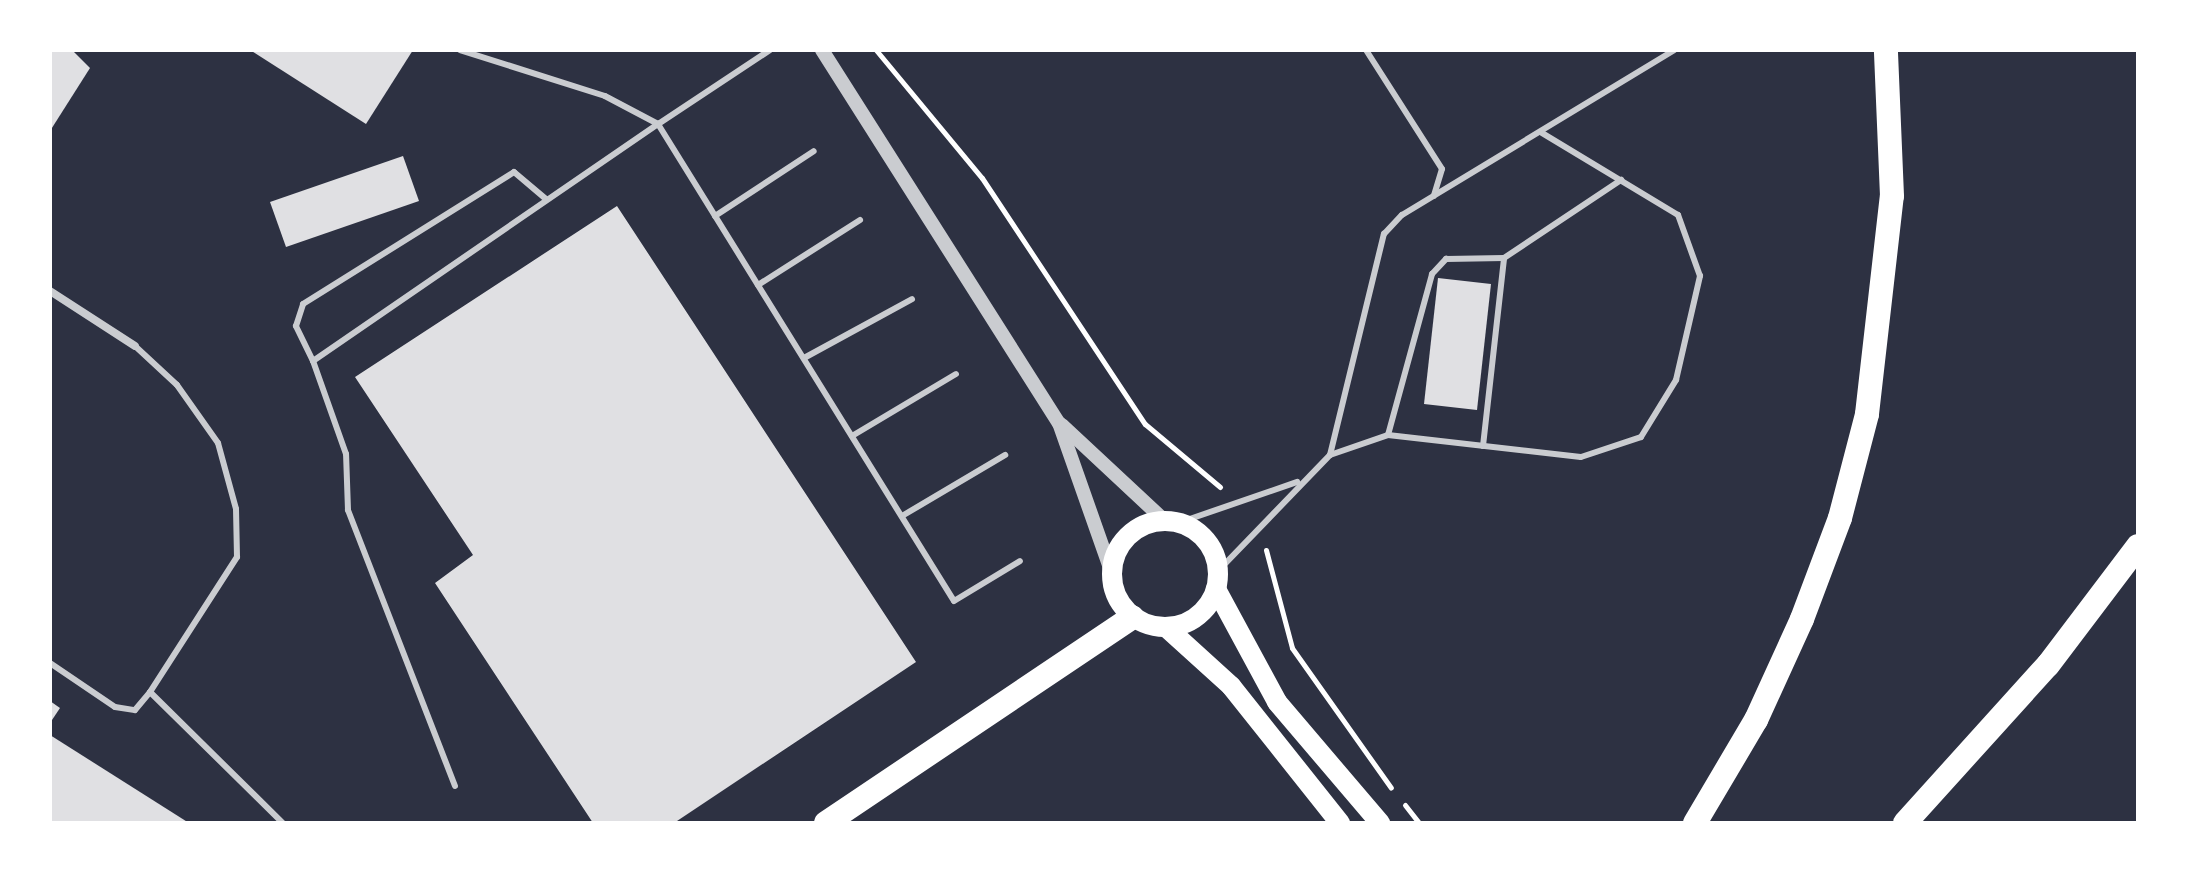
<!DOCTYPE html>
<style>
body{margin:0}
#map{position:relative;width:2188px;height:873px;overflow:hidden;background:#2d3142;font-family:Poppins,sans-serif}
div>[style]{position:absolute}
.building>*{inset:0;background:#e0e0e3}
.path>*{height:5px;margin:-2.5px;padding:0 2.5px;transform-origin:2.5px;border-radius:2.5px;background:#fff}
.service>*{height:6px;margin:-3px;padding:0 3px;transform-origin:3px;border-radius:3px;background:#caccd0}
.minor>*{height:8px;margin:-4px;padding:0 4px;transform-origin:4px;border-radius:4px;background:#caccd0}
.tertiary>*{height:14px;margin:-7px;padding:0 7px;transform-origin:7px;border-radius:7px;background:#caccd0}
.primary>*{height:20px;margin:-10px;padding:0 10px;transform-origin:10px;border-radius:10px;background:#fff}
.primary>.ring{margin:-10px;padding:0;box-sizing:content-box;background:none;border:20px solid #fff;border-radius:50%}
.motorway>*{height:24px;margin:-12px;padding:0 12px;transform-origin:12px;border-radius:12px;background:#fff}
span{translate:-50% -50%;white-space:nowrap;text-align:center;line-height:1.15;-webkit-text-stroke:6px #fff;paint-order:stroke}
.frame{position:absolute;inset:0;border:52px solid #fff;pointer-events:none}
</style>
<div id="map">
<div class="building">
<div style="clip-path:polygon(50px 50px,72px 50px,90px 68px,50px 131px)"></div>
<div style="clip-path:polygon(250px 50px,413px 50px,366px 124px)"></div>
<div style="clip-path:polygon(403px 156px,419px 201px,286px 247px,270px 202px)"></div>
<div style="clip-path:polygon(617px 206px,916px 662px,674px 823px,593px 823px,435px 583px,473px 555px,355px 377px)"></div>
<div style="clip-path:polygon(1438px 278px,1491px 284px,1477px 410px,1424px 404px)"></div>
<div style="clip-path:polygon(50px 701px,60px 708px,50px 723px)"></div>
<div style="clip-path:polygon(50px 735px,189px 823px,50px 823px)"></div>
</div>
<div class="path">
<div style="left:876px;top:50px;width:166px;rotate:50.4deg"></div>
<div style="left:982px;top:178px;width:295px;rotate:56.5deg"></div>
<div style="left:1145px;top:424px;width:98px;rotate:40deg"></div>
<div style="left:1266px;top:550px;width:101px;rotate:75.1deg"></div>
<div style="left:1292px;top:648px;width:171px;rotate:54.7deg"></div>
<div style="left:1405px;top:805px;width:23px;rotate:52deg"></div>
</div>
<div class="service">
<div style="left:770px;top:50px;width:134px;rotate:146.5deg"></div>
<div style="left:658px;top:124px;width:561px;rotate:58.18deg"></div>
<div style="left:954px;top:601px;width:77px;rotate:-31.2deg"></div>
<div style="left:1366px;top:50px;width:141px;rotate:57.4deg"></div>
<div style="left:1442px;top:169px;width:28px;rotate:107deg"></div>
<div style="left:715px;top:216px;width:118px;rotate:-33.3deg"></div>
<div style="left:758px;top:285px;width:121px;rotate:-32.5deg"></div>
<div style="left:135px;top:346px;width:57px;rotate:42.9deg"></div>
<div style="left:177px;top:385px;width:71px;rotate:54.7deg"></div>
<div style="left:218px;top:443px;width:68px;rotate:74.7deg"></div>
<div style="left:236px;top:509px;width:48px;rotate:88.8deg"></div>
<div style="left:237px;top:557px;width:161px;rotate:122.8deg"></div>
<div style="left:804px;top:358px;width:123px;rotate:-28.6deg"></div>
<div style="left:313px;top:361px;width:39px;rotate:-116deg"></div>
<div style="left:296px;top:326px;width:23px;rotate:-72deg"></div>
<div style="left:303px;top:304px;width:249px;rotate:-32deg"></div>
<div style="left:514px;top:172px;width:42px;rotate:40.2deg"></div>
<div style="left:1388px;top:435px;width:167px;rotate:-74.7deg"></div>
<div style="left:1432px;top:274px;width:21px;rotate:-47deg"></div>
<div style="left:1446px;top:259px;width:58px;rotate:-1deg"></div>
<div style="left:852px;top:436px;width:121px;rotate:-30.8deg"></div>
<div style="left:1483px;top:446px;width:189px;rotate:-83.6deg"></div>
<div style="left:1504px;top:258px;width:141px;rotate:-33.7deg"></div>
<div style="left:1330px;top:455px;width:61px;rotate:-19deg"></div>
<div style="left:1388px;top:435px;width:194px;rotate:6.5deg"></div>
<div style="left:1581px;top:457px;width:63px;rotate:-18.4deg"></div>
<div style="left:1641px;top:437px;width:67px;rotate:-58.4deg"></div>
<div style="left:1676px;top:380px;width:107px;rotate:-77deg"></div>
<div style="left:1700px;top:276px;width:65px;rotate:-109.8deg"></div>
<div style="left:1678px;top:215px;width:159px;rotate:-148.9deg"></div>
<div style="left:902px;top:516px;width:120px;rotate:-30.6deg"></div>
<div style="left:1181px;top:522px;width:123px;rotate:-19deg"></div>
<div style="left:1218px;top:571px;width:161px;rotate:-46deg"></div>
<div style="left:1330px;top:455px;width:228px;rotate:-76.3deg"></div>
<div style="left:1384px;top:234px;width:26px;rotate:-47deg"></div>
<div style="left:1402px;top:215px;width:318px;rotate:-31.2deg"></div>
<div style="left:50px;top:663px;width:78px;rotate:34.1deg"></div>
<div style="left:115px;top:707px;width:20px;rotate:9deg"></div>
<div style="left:135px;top:710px;width:23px;rotate:-50deg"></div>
<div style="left:150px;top:692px;width:187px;rotate:44.6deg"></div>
<div style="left:455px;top:786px;width:296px;rotate:-111.2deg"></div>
<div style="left:348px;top:510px;width:56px;rotate:-92deg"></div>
<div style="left:346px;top:454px;width:99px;rotate:-109.5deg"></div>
<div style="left:313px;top:361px;width:419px;rotate:-34.5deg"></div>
<div style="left:658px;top:124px;width:60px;rotate:-152.2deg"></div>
<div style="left:605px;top:96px;width:152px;rotate:-162.4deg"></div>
</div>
<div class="minor">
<div style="left:50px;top:291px;width:101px;rotate:32.9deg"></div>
</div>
<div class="tertiary">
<div style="left:822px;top:50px;width:442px;rotate:57.6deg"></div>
<div style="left:1059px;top:423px;width:157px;rotate:70.6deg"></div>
<div style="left:1062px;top:425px;width:139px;rotate:43deg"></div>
</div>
<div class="primary">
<div class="ring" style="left:1112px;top:521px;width:86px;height:86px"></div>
<div style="left:1216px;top:589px;width:128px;rotate:61.6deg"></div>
<div style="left:1277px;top:702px;width:159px;rotate:49.6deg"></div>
<div style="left:1166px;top:627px;width:88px;rotate:42.2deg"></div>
<div style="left:1231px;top:686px;width:175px;rotate:51.5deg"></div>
</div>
<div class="motorway">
<div style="left:826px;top:823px;width:369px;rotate:-33.9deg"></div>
<div style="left:1695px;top:823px;width:120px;rotate:-59.4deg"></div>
<div style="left:1756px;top:720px;width:111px;rotate:-65.5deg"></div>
<div style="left:1802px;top:619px;width:108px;rotate:-69.4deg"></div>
<div style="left:1840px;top:518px;width:107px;rotate:-75.4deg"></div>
<div style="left:1867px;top:414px;width:219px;rotate:-83.5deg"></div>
<div style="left:1892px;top:196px;width:146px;rotate:-92.4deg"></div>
<div style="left:1905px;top:823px;width:213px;rotate:-47.9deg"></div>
<div style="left:2048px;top:665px;width:149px;rotate:-52.9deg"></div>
</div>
<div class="frame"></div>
</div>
